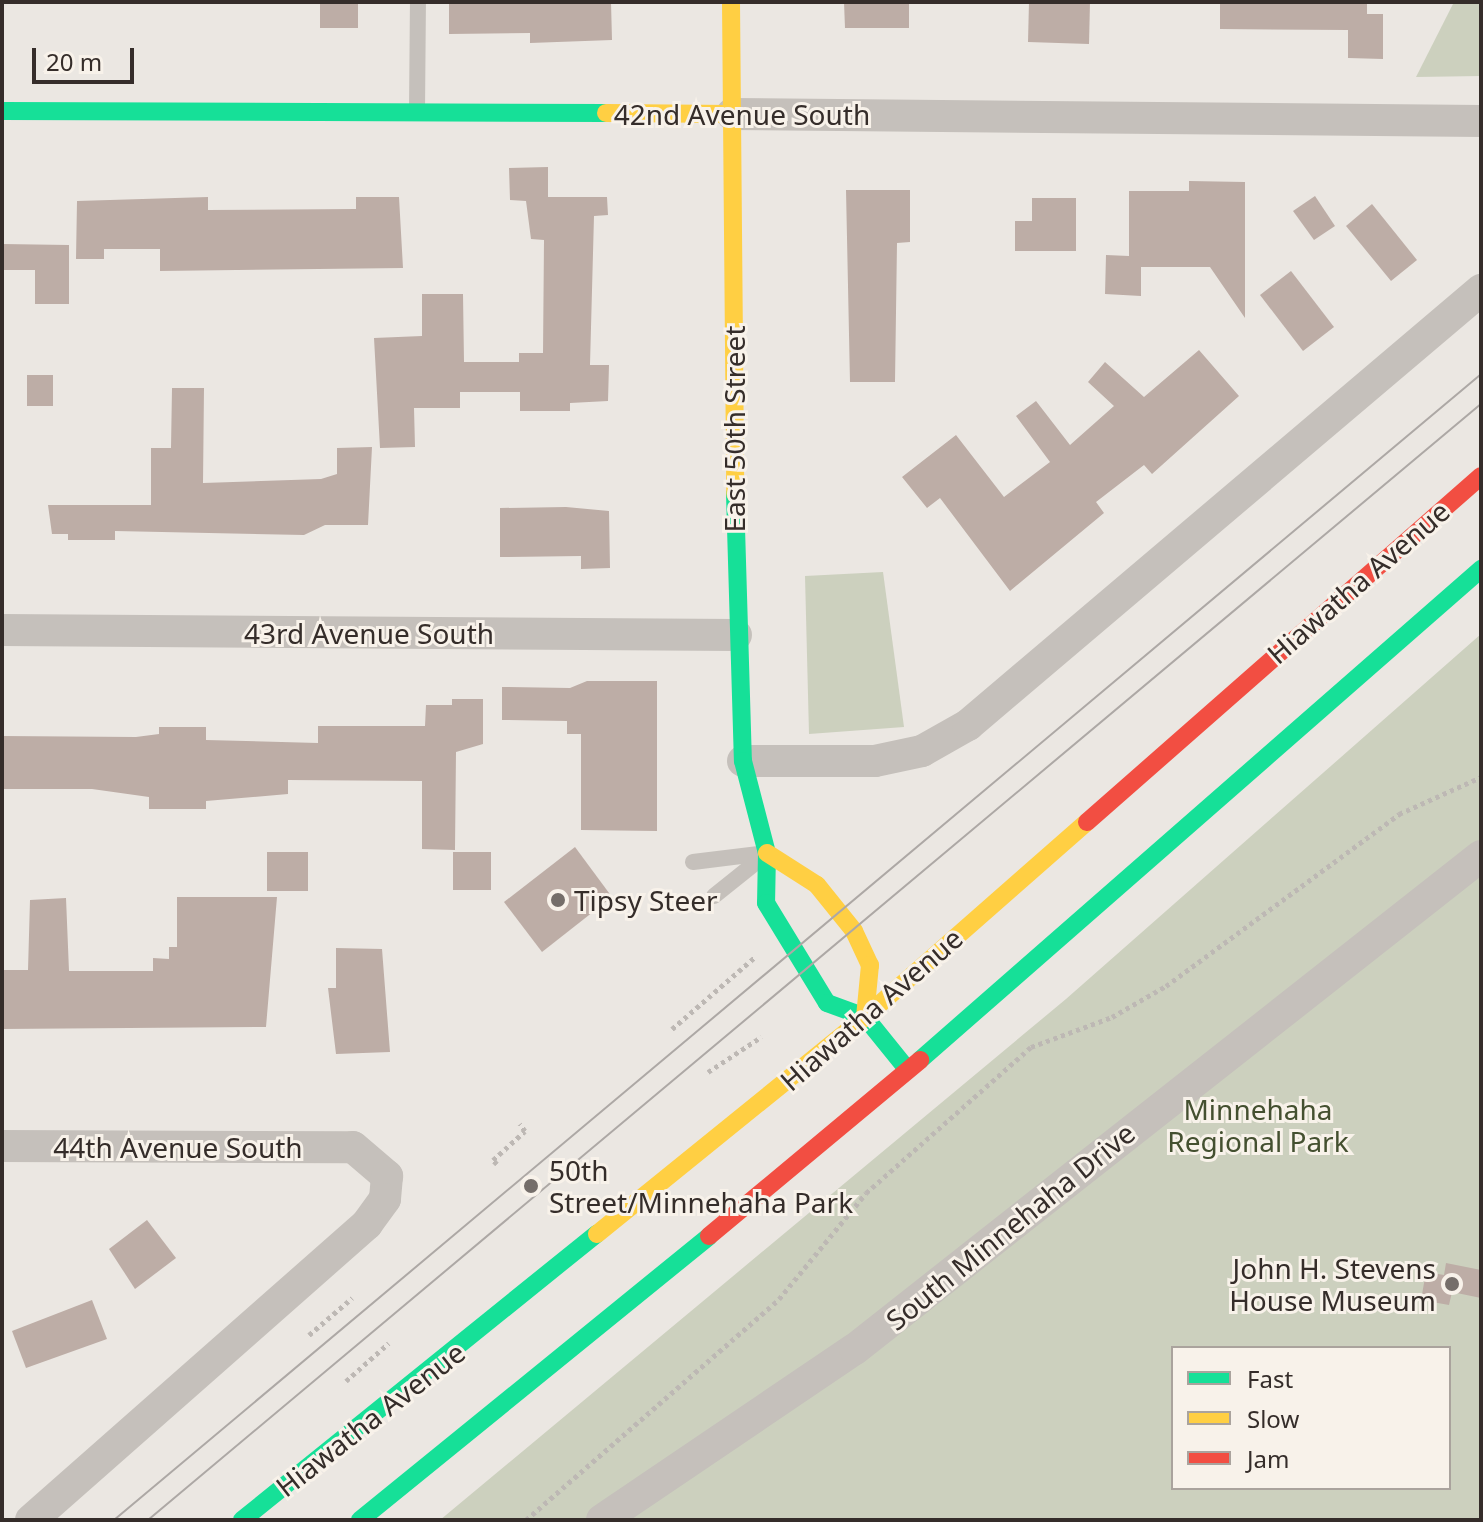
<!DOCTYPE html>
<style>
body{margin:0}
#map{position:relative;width:1483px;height:1522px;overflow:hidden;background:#ebe7e2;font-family:"Noto Sans",sans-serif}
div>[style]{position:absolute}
.green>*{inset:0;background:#ccd0be}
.building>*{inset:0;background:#bdada6}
.path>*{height:5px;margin-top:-2.5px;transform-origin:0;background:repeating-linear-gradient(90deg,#bdb8b4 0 4px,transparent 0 8px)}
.lane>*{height:16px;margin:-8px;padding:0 8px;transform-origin:8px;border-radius:8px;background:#c5c0bb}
.street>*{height:32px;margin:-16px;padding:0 16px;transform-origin:16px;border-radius:16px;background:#c5c0bb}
.fast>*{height:18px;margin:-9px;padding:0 9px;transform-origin:9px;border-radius:9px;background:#16e098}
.slow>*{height:18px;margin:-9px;padding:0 9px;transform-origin:9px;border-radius:9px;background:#ffcf43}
.jam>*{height:18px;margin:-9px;padding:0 9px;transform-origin:9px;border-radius:9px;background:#f24e42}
.tram>*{height:2px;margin:-1px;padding:0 1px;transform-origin:1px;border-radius:1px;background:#ada8a5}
.dots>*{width:22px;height:22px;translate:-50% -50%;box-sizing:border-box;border:4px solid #f8f2ea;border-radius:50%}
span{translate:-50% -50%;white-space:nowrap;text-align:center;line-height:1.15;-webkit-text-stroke:6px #f8f2ea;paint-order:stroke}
.street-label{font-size:28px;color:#352d2a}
.poi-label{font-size:28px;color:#352d2a}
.left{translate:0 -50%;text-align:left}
.right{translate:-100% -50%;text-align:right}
.park-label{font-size:28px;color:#445030}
.frame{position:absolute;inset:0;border:4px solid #352d2a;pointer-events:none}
.legend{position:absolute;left:1171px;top:1346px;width:280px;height:144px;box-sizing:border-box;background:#f8f2ea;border:2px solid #aaa39d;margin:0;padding:10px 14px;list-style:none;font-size:24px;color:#352d2a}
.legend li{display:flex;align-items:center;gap:16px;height:40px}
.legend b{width:40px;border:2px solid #aaa39d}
.scale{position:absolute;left:32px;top:48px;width:102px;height:36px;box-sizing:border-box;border:4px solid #352d2a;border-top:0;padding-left:10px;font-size:24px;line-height:28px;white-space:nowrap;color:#352d2a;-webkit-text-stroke:6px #f8f2ea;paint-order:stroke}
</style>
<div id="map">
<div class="green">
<div style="clip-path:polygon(1454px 2px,1481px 2px,1481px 76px,1416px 77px)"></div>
<div style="clip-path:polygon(883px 572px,904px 727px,809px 734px,805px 576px)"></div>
<div style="clip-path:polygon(evenodd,1481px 634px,1481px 1520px,440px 1520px,1066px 999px,1481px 634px,1173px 1348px,1449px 1348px,1449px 1488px,1173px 1488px,1173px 1348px)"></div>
</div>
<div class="building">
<div style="clip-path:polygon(320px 2px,358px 2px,358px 28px,320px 28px)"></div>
<div style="clip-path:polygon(449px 2px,611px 2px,612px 40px,530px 43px,530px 33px,449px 34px)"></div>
<div style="clip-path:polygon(844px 2px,909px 2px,909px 28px,845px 28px)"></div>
<div style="clip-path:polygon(1029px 2px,1090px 2px,1089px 44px,1028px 42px)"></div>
<div style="clip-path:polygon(1220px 2px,1367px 2px,1367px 14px,1383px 14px,1383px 59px,1348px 58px,1348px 30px,1220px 29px)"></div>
<div style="clip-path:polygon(548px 167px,548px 197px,607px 197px,608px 215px,594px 216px,590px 365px,609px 365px,608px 401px,570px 403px,570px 411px,520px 411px,520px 392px,460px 392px,460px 408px,414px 408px,415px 447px,380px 448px,374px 338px,422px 336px,422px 294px,463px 294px,464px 362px,519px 362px,519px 353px,543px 353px,544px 240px,531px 239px,526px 201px,510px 200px,509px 168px)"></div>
<div style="clip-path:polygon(1189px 181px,1245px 182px,1245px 318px,1210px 267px,1141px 267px,1141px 296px,1105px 294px,1106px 255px,1129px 256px,1129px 191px,1189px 191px)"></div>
<div style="clip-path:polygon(846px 190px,910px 190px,910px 242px,897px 243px,895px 382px,850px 382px)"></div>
<div style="clip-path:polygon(1315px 196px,1335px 226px,1314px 240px,1293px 211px)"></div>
<div style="clip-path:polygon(208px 197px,208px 210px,356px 209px,356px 197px,399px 197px,403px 268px,160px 271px,160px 249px,104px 249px,104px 259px,76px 259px,77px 201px)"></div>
<div style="clip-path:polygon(1032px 198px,1076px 198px,1076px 251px,1015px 251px,1015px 221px,1032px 221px)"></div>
<div style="clip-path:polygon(1372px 204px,1417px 260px,1391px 281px,1346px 226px)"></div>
<div style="clip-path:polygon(2px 244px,69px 245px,69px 304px,35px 304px,35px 270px,2px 270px)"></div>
<div style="clip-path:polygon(1291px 271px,1334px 327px,1303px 351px,1260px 295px)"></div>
<div style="clip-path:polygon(1199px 350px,1239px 396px,1152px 474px,1144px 465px,1096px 502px,1104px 513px,1010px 591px,940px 498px,927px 508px,902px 477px,956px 435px,1004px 497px,1050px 462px,1016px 416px,1036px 401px,1070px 445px,1114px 406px,1088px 382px,1105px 362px,1144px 397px)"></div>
<div style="clip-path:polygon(27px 375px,53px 375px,53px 406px,27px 406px)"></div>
<div style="clip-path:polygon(172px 388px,204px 388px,203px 483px,321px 479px,337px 474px,337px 448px,372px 447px,368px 525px,325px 525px,304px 535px,115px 531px,115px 540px,68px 540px,68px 534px,52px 534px,48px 505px,151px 505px,151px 448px,171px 448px)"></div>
<div style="clip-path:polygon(566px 507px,609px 511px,610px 568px,581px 569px,581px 556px,500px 557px,500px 508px)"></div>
<div style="clip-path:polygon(587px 681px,657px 681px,657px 831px,581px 830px,581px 734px,567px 734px,567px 721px,502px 720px,502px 687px,570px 688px)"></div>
<div style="clip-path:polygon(452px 699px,483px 699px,483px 744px,456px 752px,455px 850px,422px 849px,422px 781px,288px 780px,288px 794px,206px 801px,206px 809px,149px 809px,149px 797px,92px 789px,2px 789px,2px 736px,136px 737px,159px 734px,159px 727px,206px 727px,206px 740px,318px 743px,318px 726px,425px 726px,426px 705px,452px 705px)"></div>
<div style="clip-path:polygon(575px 847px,612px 897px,542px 952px,504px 902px)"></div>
<div style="clip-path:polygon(267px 852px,308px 852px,308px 891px,267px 891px)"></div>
<div style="clip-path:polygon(453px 852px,491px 852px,491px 890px,453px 890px)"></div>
<div style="clip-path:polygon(177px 897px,277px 897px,266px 1027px,2px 1029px,2px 970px,28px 970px,30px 900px,66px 898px,69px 971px,153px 971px,153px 958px,169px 959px,169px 947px,177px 947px)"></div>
<div style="clip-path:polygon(336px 948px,382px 949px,390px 1052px,336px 1054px,328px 988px,336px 988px)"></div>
<div style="clip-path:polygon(147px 1220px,176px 1258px,135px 1289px,109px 1249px)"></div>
<div style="clip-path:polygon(1446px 1263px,1481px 1270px,1481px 1298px,1452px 1292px,1449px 1305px,1421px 1300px,1426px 1272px,1444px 1275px)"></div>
<div style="clip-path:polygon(92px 1300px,107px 1339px,26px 1368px,12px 1331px)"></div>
</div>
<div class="path">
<div style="left:672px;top:1029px;width:110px;rotate:-40.9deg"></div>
<div style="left:708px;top:1072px;width:64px;rotate:-33.4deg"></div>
<div style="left:497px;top:1164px;width:6px;rotate:-135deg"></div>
<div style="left:493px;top:1160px;width:43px;rotate:-42.2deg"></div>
<div style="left:525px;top:1131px;width:9px;rotate:-126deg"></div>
<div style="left:309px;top:1335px;width:57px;rotate:-40.7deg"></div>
<div style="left:346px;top:1381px;width:57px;rotate:-41.5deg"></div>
<div style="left:526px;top:1520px;width:336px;rotate:-41.1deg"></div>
<div style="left:779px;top:1299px;width:137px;rotate:-50.6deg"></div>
<div style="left:866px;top:1193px;width:220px;rotate:-41.5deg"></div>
<div style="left:1031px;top:1047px;width:86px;rotate:-20.3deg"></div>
<div style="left:1112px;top:1017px;width:62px;rotate:-29.9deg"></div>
<div style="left:1166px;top:986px;width:290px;rotate:-36.4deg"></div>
<div style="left:1399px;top:814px;width:90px;rotate:-24.3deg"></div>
</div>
<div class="lane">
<div style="left:417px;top:111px;width:109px;rotate:-89.5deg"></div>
<div style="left:693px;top:862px;width:74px;rotate:-7deg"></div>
<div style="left:714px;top:896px;width:58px;rotate:-38.7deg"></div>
</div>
<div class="street">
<div style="left:732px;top:114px;width:749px;rotate:0.54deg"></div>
<div style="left:2px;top:630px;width:734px;rotate:0.39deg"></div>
<div style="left:743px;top:761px;width:132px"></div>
<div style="left:875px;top:761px;width:48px;rotate:-12deg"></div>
<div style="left:922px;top:751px;width:53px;rotate:-29.5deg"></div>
<div style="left:968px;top:725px;width:673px;rotate:-40.3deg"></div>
<div style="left:2px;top:1146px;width:351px;rotate:0.2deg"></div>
<div style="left:353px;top:1147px;width:45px;rotate:40.5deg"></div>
<div style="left:387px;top:1176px;width:23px;rotate:95deg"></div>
<div style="left:385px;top:1199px;width:31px;rotate:126deg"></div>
<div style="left:367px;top:1224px;width:448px;rotate:138.6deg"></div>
<div style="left:602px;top:1520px;width:305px;rotate:-34.1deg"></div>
<div style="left:855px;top:1349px;width:797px;rotate:-38.22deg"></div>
</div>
<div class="fast">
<div style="left:2px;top:111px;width:604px;rotate:0.19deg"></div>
<div style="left:735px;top:494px;width:267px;rotate:88.3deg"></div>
<div style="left:743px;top:761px;width:95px;rotate:75.4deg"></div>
<div style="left:767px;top:853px;width:50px;rotate:91.1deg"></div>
<div style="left:766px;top:903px;width:117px;rotate:58.6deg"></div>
<div style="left:827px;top:1003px;width:40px;rotate:20.2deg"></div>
<div style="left:865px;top:1017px;width:67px;rotate:51.1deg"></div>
<div style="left:920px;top:1060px;width:746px;rotate:-41.19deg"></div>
<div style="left:242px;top:1520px;width:456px;rotate:-38.9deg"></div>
<div style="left:360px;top:1520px;width:450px;rotate:-39.1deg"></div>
</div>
<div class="slow">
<div style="left:731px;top:2px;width:492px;rotate:89.5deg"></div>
<div style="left:606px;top:113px;width:126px;rotate:0.5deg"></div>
<div style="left:767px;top:853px;width:59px;rotate:32.6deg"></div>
<div style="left:817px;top:885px;width:59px;rotate:51.2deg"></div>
<div style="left:854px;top:931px;width:38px;rotate:65deg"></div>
<div style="left:870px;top:965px;width:52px;rotate:95.5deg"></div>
<div style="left:597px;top:1234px;width:345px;rotate:-39deg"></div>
<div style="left:865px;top:1017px;width:295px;rotate:-41.3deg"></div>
</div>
<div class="jam">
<div style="left:1087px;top:822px;width:524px;rotate:-41.29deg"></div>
<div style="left:709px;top:1236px;width:275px;rotate:-39.8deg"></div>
</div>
<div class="tram">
<div style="left:114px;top:1520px;width:1784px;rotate:-39.97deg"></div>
<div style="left:148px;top:1520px;width:1738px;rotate:-39.94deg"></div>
</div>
<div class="dots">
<div style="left:558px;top:900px;background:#756e6a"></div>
<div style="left:531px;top:1186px;background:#756e6a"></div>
<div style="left:1452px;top:1284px;background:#756e6a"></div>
</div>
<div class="street-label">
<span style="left:742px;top:114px">42nd Avenue South</span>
<span style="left:734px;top:429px;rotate:-90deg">East 50th Street</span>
<span style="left:1358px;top:582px;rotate:-41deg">Hiawatha Avenue</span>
<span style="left:369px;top:633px">43rd Avenue South</span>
<span style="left:871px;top:1009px;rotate:-41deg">Hiawatha Avenue</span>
<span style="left:178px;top:1147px">44th Avenue South</span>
<span style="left:1010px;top:1226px;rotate:-39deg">South Minnehaha Drive</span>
<span style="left:370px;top:1419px;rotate:-38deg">Hiawatha Avenue</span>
</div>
<div class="poi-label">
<span class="left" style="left:574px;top:900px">Tipsy Steer</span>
<span class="left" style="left:549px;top:1186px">50th<br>Street/Minnehaha Park</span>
<span class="right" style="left:1436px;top:1284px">John H. Stevens<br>House Museum</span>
</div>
<div class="park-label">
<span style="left:1258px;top:1125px">Minnehaha<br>Regional Park</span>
</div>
<div class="frame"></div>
<ul class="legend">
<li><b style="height:10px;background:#16e098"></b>Fast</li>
<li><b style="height:10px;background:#ffcf43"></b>Slow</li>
<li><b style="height:10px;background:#f24e42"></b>Jam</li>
</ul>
<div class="scale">20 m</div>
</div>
